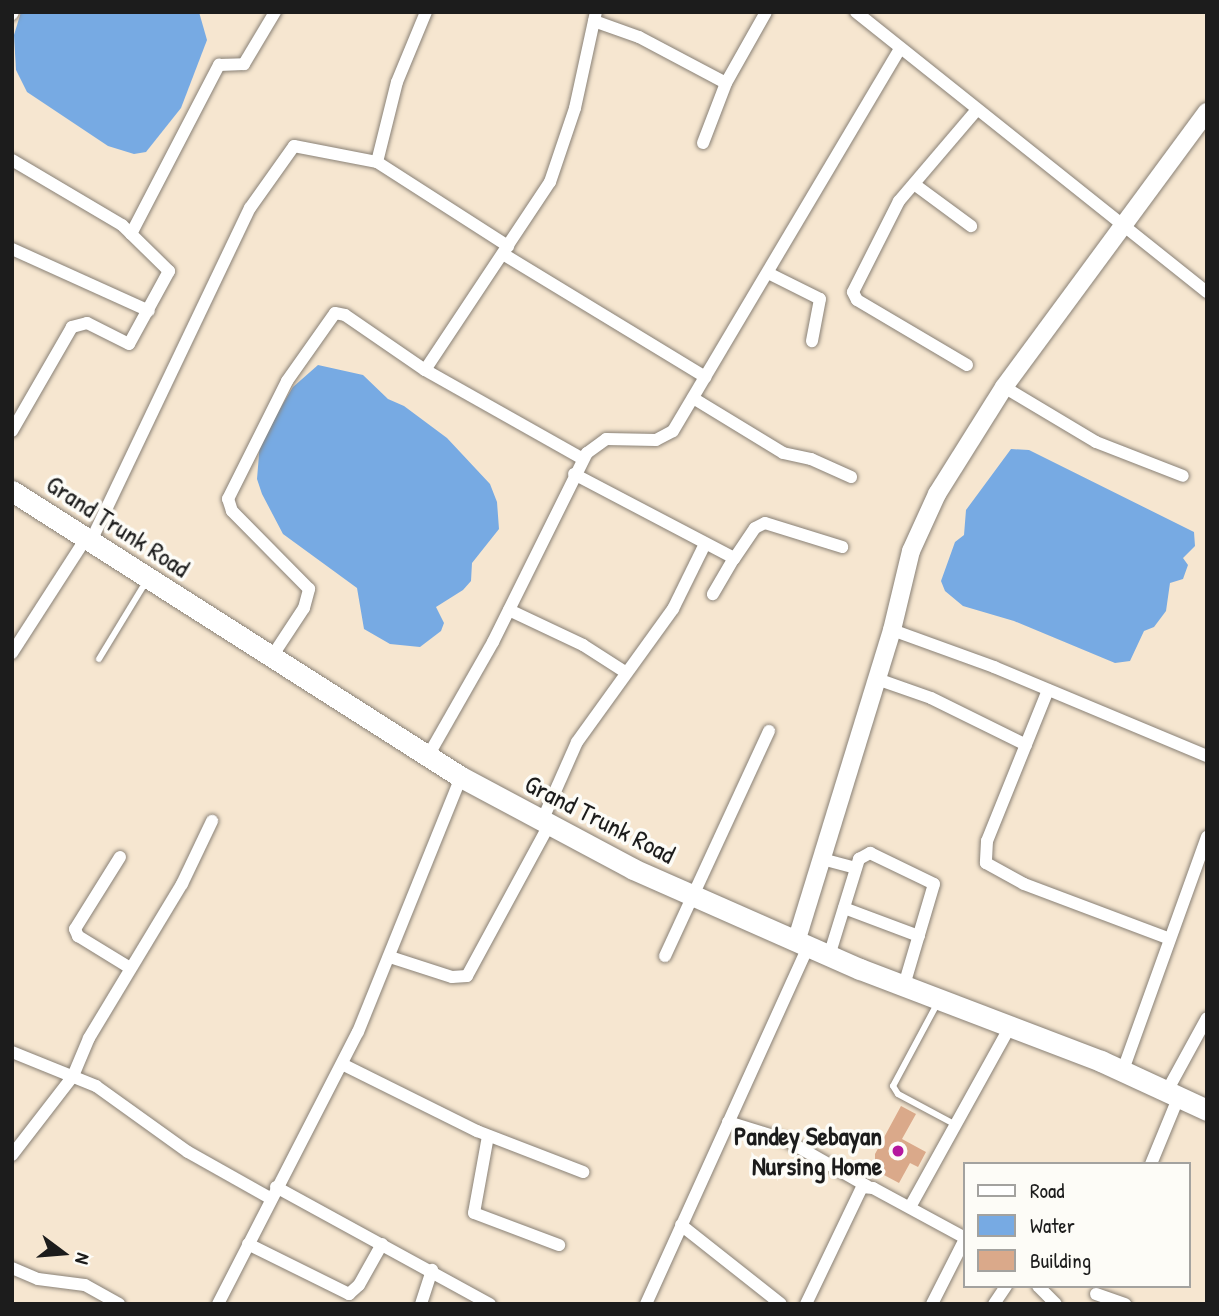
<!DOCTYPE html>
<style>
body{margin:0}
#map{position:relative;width:1219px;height:1316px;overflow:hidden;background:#f6e6d0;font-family:"Patrick Hand",sans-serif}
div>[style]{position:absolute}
.water>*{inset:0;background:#77aae3}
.building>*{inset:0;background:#daa98a}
.roads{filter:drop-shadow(0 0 2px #898176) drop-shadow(0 0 2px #898176)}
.lane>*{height:6px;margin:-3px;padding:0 3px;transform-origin:3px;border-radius:3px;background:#fff}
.street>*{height:12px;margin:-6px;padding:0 6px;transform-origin:6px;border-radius:6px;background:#fff}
.secondary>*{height:18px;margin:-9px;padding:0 9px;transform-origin:9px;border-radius:9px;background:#fff}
.primary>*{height:21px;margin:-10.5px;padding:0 10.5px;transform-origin:10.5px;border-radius:10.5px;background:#fff}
.dots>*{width:19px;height:19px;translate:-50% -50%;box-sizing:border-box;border:4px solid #fdfcf7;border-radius:50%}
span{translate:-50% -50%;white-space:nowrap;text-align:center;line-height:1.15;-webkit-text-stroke:7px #fdfcf7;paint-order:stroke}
.street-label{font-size:26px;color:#1c1c1c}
.poi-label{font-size:26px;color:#1c1c1c;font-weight:700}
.right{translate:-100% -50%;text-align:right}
.frame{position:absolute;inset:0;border:14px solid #1c1c1c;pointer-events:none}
.legend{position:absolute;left:963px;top:1162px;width:228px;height:126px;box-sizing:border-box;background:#fdfcf7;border:2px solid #a3a29f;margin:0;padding:9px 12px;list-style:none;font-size:21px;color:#1c1c1c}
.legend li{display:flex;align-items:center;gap:14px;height:35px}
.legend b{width:35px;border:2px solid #a3a29f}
.north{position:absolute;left:28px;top:1218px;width:70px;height:70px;-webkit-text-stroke:5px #fdfcf7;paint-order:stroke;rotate:106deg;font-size:19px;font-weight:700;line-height:28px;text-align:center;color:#1c1c1c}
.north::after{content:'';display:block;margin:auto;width:24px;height:32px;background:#1c1c1c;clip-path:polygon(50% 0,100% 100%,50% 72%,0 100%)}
</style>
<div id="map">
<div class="water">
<div style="clip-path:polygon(21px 12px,199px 12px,207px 40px,181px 108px,146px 152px,134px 154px,108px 146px,27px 92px,16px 70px,14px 35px)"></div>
<div style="clip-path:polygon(318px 365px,363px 375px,388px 399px,404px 406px,447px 438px,490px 484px,497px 502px,499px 529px,472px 563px,471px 581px,463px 590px,436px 607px,444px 623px,441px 631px,420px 647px,390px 644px,364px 629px,357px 588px,283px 534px,262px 494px,257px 479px,260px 442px,293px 387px)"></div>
<div style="clip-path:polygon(1011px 449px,1029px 450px,1194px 532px,1195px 546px,1183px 558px,1188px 565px,1183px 579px,1170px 583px,1166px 611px,1154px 627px,1144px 631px,1130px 661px,1115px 663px,1014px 621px,963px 606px,945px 591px,941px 581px,955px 542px,964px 535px,966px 510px)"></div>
</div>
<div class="building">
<div style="clip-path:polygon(901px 1106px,916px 1114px,902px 1139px,926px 1152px,918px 1167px,910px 1163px,899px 1183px,867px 1166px,871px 1160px,875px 1162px,875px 1154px)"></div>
</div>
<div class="roads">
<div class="lane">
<div style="left:99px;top:659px;width:92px;rotate:-58.7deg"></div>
<div style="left:937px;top:1004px;width:93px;rotate:118.2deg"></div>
<div style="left:893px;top:1086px;width:9px;rotate:58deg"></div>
<div style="left:898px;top:1094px;width:66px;rotate:28.1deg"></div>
</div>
<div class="street">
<div style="left:856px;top:12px;width:449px;rotate:38.6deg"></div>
<div style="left:12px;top:14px;width:2px;rotate:-63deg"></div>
<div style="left:594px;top:21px;width:48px;rotate:19.6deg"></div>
<div style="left:639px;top:37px;width:98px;rotate:27.9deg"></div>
<div style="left:703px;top:143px;width:64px;rotate:-69deg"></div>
<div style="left:726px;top:83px;width:81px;rotate:-60.6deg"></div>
<div style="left:12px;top:160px;width:128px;rotate:30.6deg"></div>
<div style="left:122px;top:225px;width:66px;rotate:44.4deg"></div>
<div style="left:169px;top:271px;width:83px;rotate:118.7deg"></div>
<div style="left:129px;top:344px;width:47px;rotate:-153.4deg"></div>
<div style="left:87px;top:323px;width:16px;rotate:165deg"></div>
<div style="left:72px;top:327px;width:120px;rotate:120deg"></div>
<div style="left:377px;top:162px;width:82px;rotate:-76deg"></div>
<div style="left:397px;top:82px;width:76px;rotate:-67.5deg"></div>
<div style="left:914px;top:184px;width:71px;rotate:36.4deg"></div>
<div style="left:131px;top:234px;width:191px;rotate:-62.5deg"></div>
<div style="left:219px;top:65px;width:25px;rotate:-2deg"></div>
<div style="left:244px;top:64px;width:61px;rotate:-59.2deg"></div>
<div style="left:12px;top:249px;width:150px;rotate:24.3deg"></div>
<div style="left:503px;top:254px;width:237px;rotate:31.3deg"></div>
<div style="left:768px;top:273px;width:58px;rotate:26.6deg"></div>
<div style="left:820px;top:299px;width:43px;rotate:100.8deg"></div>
<div style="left:967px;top:365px;width:128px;rotate:-149.4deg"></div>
<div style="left:857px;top:300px;width:9px;rotate:-117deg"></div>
<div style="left:853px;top:292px;width:102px;rotate:-63.2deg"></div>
<div style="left:899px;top:201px;width:118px;rotate:-49.5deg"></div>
<div style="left:425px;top:370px;width:226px;rotate:-56.4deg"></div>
<div style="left:550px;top:182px;width:78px;rotate:-71.3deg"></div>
<div style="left:575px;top:108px;width:98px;rotate:-77.7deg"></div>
<div style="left:1004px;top:387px;width:107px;rotate:30.9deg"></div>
<div style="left:1096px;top:442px;width:93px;rotate:21.3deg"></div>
<div style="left:693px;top:398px;width:105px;rotate:31.4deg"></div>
<div style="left:783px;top:453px;width:29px;rotate:12deg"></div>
<div style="left:811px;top:459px;width:44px;rotate:24.2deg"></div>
<div style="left:574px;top:474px;width:181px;rotate:27.7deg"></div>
<div style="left:734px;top:558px;width:42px;rotate:120.3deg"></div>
<div style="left:91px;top:541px;width:369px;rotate:-64.5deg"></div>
<div style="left:250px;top:208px;width:76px;rotate:-54.6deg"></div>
<div style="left:294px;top:146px;width:85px;rotate:10.9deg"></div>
<div style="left:377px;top:162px;width:156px;rotate:32.7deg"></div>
<div style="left:734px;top:559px;width:37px;rotate:-56deg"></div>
<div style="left:755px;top:528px;width:11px;rotate:-27deg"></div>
<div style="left:765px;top:523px;width:81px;rotate:17.3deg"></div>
<div style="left:509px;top:610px;width:82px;rotate:25.3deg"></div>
<div style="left:583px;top:645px;width:50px;rotate:32.7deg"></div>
<div style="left:892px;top:630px;width:109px;rotate:19.9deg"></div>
<div style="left:994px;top:667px;width:231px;rotate:22.7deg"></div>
<div style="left:12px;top:653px;width:137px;rotate:-57.2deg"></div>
<div style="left:271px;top:658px;width:60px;rotate:-56.6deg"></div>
<div style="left:304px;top:608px;width:20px;rotate:-75deg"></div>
<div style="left:309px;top:589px;width:110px;rotate:-134.6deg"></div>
<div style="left:232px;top:511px;width:13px;rotate:-108deg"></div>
<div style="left:228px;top:499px;width:132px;rotate:-63.4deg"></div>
<div style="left:287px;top:381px;width:83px;rotate:-54.8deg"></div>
<div style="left:335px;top:313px;width:10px;rotate:11deg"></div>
<div style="left:345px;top:315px;width:97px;rotate:34.5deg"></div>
<div style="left:425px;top:370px;width:181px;rotate:29.4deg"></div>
<div style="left:877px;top:679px;width:57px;rotate:19.4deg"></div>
<div style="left:931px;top:698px;width:106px;rotate:26.3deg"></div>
<div style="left:1048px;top:690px;width:163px;rotate:112deg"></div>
<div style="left:987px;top:841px;width:22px;rotate:93deg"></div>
<div style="left:986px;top:863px;width:43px;rotate:28.9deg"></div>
<div style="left:1024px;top:884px;width:154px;rotate:20.6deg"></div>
<div style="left:428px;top:756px;width:131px;rotate:-60.3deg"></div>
<div style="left:493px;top:642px;width:211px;rotate:-63.6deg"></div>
<div style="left:587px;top:453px;width:24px;rotate:-36deg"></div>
<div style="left:606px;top:439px;width:50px;rotate:1.1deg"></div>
<div style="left:656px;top:440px;width:19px;rotate:-28deg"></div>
<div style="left:673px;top:431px;width:442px;rotate:-59.3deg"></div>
<div style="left:542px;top:821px;width:86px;rotate:-66.1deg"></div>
<div style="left:577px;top:742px;width:164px;rotate:-54.2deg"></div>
<div style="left:673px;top:609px;width:72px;rotate:-63.8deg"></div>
<div style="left:120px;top:857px;width:85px;rotate:122deg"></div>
<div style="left:75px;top:929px;width:8px;rotate:67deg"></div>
<div style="left:78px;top:936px;width:61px;rotate:31.6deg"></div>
<div style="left:822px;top:859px;width:35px;rotate:15deg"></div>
<div style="left:844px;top:908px;width:80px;rotate:20.5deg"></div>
<div style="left:665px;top:956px;width:248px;rotate:-65.2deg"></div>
<div style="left:829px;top:956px;width:102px;rotate:-72.8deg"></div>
<div style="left:859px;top:859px;width:13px;rotate:-29deg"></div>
<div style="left:870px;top:853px;width:71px;rotate:25.8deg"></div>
<div style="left:934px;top:884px;width:105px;rotate:106.5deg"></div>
<div style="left:390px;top:957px;width:65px;rotate:17.9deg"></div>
<div style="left:452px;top:977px;width:15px;rotate:-4deg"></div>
<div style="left:467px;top:976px;width:172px;rotate:-61.5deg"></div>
<div style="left:12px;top:1052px;width:91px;rotate:22deg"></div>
<div style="left:96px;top:1086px;width:113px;rotate:35.7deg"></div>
<div style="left:188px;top:1152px;width:94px;rotate:29.3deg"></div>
<div style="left:342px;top:1064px;width:151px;rotate:26.4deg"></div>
<div style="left:477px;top:1131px;width:114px;rotate:21.1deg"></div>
<div style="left:1123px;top:1070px;width:248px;rotate:-70.2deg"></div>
<div style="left:1167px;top:1091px;width:83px;rotate:-61.3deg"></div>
<div style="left:728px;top:1122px;width:61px;rotate:17.2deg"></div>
<div style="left:786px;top:1140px;width:93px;rotate:29.6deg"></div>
<div style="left:488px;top:1136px;width:78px;rotate:100.3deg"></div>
<div style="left:474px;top:1213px;width:91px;rotate:20.6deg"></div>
<div style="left:12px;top:1155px;width:100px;rotate:-52.3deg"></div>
<div style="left:73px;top:1076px;width:41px;rotate:-67.2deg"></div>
<div style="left:89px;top:1038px;width:180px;rotate:-58.9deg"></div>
<div style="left:182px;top:884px;width:70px;rotate:-64.5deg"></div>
<div style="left:1151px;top:1164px;width:74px;rotate:-67.6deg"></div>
<div style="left:276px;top:1187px;width:244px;rotate:28.7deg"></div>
<div style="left:910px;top:1207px;width:208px;rotate:-61deg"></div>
<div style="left:681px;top:1225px;width:127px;rotate:38.3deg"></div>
<div style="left:248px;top:1244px;width:113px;rotate:26.3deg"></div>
<div style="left:349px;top:1294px;width:13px;rotate:-42deg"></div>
<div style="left:359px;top:1285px;width:47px;rotate:-60.7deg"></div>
<div style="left:12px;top:1268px;width:28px;rotate:23deg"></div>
<div style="left:38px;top:1279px;width:47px;rotate:7.3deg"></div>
<div style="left:85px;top:1285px;width:39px;rotate:29deg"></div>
<div style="left:1038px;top:1286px;width:25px;rotate:45deg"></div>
<div style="left:1096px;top:1294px;width:31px;rotate:19deg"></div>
<div style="left:218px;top:1304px;width:306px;rotate:-62.8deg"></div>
<div style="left:358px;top:1032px;width:275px;rotate:-68deg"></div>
<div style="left:421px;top:1304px;width:36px;rotate:-72deg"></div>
<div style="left:646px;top:1304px;width:392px;rotate:-65.6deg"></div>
<div style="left:806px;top:1304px;width:130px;rotate:-64.4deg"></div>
<div style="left:862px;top:1187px;width:11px;rotate:5deg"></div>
<div style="left:873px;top:1188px;width:105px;rotate:28.5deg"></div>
<div style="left:932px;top:1304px;width:73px;rotate:-63.1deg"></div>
<div style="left:994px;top:1304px;width:22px;rotate:-56deg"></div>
</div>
<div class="secondary">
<div style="left:796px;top:942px;width:326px;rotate:-72.9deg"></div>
<div style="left:892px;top:630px;width:81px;rotate:-76.5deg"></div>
<div style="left:911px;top:551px;width:63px;rotate:-65.5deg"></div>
<div style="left:937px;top:494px;width:126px;rotate:-57.9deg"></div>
<div style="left:1004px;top:387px;width:342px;rotate:-53.6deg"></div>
</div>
<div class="primary">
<div style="left:12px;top:491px;width:532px;rotate:32.5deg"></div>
<div style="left:461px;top:777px;width:195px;rotate:28.1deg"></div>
<div style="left:633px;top:869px;width:248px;rotate:23.8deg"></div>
<div style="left:860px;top:969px;width:258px;rotate:20.9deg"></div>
<div style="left:1101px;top:1061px;width:117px;rotate:24.8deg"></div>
</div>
</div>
<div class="dots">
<div style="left:898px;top:1151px;background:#b5179e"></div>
</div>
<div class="street-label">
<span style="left:118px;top:526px;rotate:33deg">Grand Trunk Road</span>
<span style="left:600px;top:819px;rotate:27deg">Grand Trunk Road</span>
</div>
<div class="poi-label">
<span class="right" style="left:882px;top:1151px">Pandey Sebayan<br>Nursing Home</span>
</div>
<div class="frame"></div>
<ul class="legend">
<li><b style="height:9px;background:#fff"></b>Road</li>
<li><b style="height:19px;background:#77aae3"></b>Water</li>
<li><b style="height:19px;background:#daa98a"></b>Building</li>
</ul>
<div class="north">N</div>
</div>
